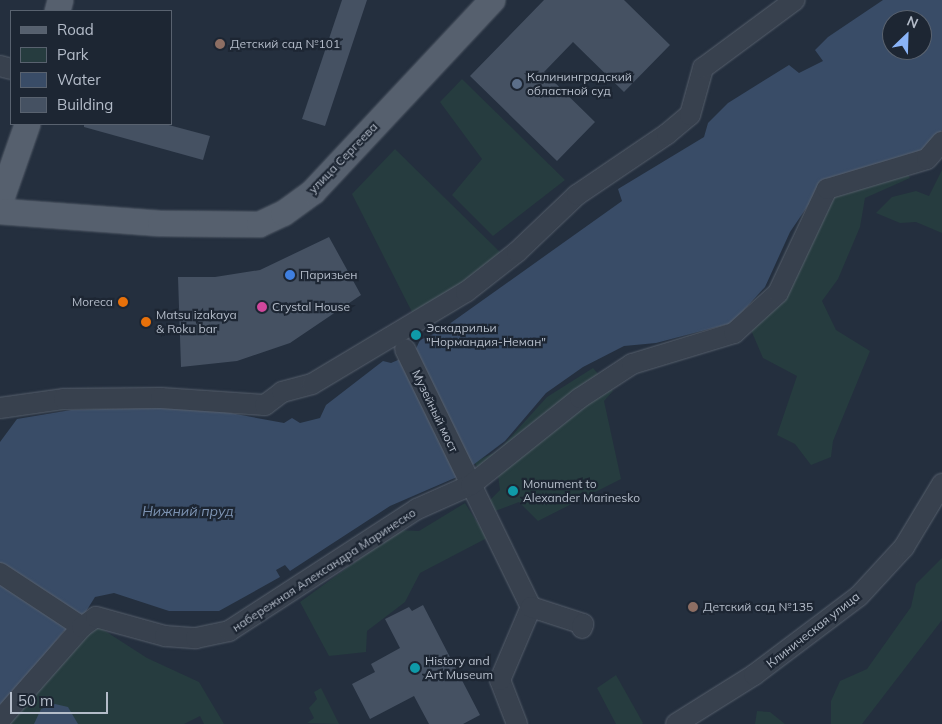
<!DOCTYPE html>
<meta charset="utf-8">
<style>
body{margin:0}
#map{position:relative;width:942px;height:724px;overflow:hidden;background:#242f3e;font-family:Mulish,sans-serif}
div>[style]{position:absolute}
.green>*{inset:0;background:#263c3f}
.water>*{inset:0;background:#394c67}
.building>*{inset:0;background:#455162}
.roads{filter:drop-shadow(0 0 1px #565f6c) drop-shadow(0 0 1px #565f6c)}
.minor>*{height:20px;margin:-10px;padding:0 10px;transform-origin:10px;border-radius:10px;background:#38414e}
.major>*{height:25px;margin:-12.5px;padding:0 12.5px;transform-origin:12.5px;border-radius:12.5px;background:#56606e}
.dots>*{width:14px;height:14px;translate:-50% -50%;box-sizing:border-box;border:2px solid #1d2633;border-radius:50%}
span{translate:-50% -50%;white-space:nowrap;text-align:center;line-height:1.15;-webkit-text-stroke:4.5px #1d2633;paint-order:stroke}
.poi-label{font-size:12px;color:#b4bcc9}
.left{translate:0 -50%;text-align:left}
.right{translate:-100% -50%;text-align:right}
.street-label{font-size:12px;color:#b4bcc9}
.water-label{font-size:14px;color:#7c92b1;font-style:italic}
.legend{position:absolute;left:10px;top:10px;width:162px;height:115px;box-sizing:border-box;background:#1d2633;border:1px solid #59626f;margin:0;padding:6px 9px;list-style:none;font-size:15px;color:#b4bcc9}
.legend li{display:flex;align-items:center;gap:10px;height:25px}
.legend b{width:25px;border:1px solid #59626f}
.north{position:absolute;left:882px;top:10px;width:50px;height:50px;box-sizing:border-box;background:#1d2633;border:1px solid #59626f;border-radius:50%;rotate:24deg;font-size:14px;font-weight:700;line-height:20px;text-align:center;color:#b4bcc9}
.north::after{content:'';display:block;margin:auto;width:18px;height:22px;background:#8ab4f8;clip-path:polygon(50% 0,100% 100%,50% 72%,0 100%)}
.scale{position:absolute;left:10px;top:692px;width:98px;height:22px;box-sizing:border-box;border:2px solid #b4bcc9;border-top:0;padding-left:6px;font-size:15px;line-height:18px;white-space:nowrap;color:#b4bcc9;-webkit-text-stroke:4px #1d2633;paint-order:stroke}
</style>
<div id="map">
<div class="green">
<div style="clip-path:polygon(462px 79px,565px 180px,493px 236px,452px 195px,482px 159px,440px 102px)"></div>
<div style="clip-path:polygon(395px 149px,503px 255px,414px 316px,352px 194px)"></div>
<div style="clip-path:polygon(906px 170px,910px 178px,865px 198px,860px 227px,838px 279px,822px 301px,836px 330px,870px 351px,833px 441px,831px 457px,811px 465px,795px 444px,777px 435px,797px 376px,763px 358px,751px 330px,829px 195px)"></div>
<div style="clip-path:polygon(942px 170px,942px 233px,916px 222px,900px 223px,876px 213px,892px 197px,916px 191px,929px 196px)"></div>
<div style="clip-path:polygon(593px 368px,613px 391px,604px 401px,621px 479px,538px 521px,519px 502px,490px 513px,489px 501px,500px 490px,497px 468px,478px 468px,474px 462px,498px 451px,547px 397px)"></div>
<div style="clip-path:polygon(465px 503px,487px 538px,420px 573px,405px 602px,367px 631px,366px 652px,329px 656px,300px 602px,399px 530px,419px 531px)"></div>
<div style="clip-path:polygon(942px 558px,942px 620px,862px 724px,831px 724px,831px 701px,840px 681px,867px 669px,911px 607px,916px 584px)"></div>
<div style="clip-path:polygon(85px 618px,147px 658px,199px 682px,224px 724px,204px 724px,200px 716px,184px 724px,0 724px)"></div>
<div style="clip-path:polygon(616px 675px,643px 723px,642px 724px,616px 724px,597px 688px)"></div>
<div style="clip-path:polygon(321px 688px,339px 724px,307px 723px,314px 718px,309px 708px,317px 699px,314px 692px)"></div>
<div style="clip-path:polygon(757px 711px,770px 712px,785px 724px,755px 724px)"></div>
</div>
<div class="water">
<div style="clip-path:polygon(evenodd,883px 0,942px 0,942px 130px,928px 149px,824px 182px,790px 232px,765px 287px,732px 323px,656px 343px,624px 346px,583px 367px,546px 393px,505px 441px,457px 477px,390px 506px,290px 571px,285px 565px,276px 570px,280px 577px,219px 611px,169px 611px,114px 593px,95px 597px,75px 629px,64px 631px,0 709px,0 442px,17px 419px,71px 410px,167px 407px,214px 410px,284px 423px,292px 418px,300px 423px,320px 418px,326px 405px,383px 361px,391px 363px,414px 353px,420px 340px,438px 332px,622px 201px,618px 189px,704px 137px,708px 123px,728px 103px,789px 65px,799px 73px,823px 61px,815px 50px,828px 37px,883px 0,892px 20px,922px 20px,922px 50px,892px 50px,892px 20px)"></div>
<div style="clip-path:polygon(55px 704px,68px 707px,78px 724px,34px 724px,41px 709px)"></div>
</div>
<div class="building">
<div style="clip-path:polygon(342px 0,367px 0,325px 126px,302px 119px)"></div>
<div style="clip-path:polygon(544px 0,624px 0,670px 45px,624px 92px,573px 42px,544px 72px,595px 122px,557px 161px,470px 76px)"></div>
<div style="clip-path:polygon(84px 124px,165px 124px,210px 136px,203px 160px,84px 127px)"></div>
<div style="clip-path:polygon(329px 237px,361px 295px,290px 343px,237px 361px,181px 367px,178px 277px,215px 277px,260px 270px)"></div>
<div style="clip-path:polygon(423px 605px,480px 715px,463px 724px,429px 724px,414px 696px,370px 719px,352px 684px,375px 672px,371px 664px,400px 648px,385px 619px,409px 607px,412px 611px)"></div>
</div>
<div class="roads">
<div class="minor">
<div style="left:0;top:66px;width:11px;rotate:15deg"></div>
<div style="left:405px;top:349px;width:287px;rotate:64deg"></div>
<div style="left:0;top:408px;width:65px;rotate:-8deg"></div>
<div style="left:64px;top:399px;width:97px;rotate:-0.6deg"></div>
<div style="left:161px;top:398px;width:104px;rotate:3.9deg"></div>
<div style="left:265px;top:405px;width:21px;rotate:-37deg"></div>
<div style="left:282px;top:392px;width:31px;rotate:-15deg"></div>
<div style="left:312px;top:384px;width:179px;rotate:-30.9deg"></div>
<div style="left:466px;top:292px;width:65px;rotate:-38.1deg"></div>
<div style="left:517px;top:252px;width:83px;rotate:-43.5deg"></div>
<div style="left:577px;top:195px;width:109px;rotate:-34.1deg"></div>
<div style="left:667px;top:134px;width:30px;rotate:-40deg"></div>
<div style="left:690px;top:115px;width:49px;rotate:-74.5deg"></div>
<div style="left:703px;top:68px;width:114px;rotate:-36.5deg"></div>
<div style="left:0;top:573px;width:98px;rotate:33.4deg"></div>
<div style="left:0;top:720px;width:124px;rotate:-48.6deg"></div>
<div style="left:82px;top:627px;width:17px;rotate:-36deg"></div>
<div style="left:96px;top:617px;width:72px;rotate:15.4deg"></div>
<div style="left:165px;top:636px;width:31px;rotate:4deg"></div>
<div style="left:196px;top:638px;width:34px;rotate:-12deg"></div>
<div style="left:229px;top:631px;width:224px;rotate:-33deg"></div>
<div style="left:417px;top:509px;width:59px;rotate:-24deg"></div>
<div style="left:471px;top:485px;width:139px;rotate:-38.6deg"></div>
<div style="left:580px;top:398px;width:62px;rotate:-33.2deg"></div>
<div style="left:632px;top:364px;width:107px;rotate:-16.9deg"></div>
<div style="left:734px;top:333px;width:59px;rotate:-42.3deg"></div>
<div style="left:778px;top:293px;width:115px;rotate:-64.8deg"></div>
<div style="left:827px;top:189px;width:104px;rotate:-16.7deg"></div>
<div style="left:927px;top:159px;width:23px;rotate:-49deg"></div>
<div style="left:517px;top:724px;width:47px;rotate:-111.1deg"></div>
<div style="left:500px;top:680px;width:79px;rotate:-67deg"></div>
<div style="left:531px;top:607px;width:55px;rotate:18.1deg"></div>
<div style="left:583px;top:624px;width:4px;rotate:104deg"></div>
<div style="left:676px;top:724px;width:92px;rotate:-32.1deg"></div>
<div style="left:754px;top:675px;width:131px;rotate:-37deg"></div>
<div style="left:859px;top:596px;width:67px;rotate:-47.4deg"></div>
<div style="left:904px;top:547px;width:74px;rotate:-58.9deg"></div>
</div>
<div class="major">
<div style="left:57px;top:11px;width:11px;rotate:-75deg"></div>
<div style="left:0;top:201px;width:82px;rotate:-70.7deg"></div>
<div style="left:0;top:211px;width:160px;rotate:4.3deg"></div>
<div style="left:160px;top:223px;width:99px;rotate:0.6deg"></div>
<div style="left:259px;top:224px;width:26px;rotate:-25deg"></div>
<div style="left:283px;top:213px;width:37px;rotate:-36deg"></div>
<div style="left:313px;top:191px;width:262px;rotate:-46.9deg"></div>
</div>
</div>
<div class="dots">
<div style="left:220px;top:44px;background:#8d6e63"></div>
<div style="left:517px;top:84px;background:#5c6f8a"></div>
<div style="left:290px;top:275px;background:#3f7fe0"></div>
<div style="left:123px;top:302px;background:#e8710a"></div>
<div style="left:262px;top:307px;background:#d1479c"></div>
<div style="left:146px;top:322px;background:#e8710a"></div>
<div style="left:416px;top:335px;background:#0f9aa8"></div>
<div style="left:513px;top:491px;background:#0f9aa8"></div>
<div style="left:693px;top:607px;background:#8d6e63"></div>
<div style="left:415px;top:668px;background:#0f9aa8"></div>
</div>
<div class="poi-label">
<span class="left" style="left:230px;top:44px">Детский сад №101</span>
<span class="left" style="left:527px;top:84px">Калининградский<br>областной суд</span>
<span class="left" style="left:300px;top:275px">Паризьен</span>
<span class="right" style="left:113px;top:302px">Moreca</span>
<span class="left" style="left:272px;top:307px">Crystal House</span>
<span class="left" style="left:156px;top:322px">Matsu izakaya<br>&amp; Roku bar</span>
<span class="left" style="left:426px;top:335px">Эскадрильи<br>"Нормандия-Неман"</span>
<span class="left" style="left:523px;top:491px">Monument to<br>Alexander Marinesko</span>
<span class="left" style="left:703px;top:607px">Детский сад №135</span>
<span class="left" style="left:425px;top:668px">History and<br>Art Museum</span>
</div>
<div class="street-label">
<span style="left:343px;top:158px;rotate:-46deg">улица Сергеева</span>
<span style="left:435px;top:411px;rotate:64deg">Музейный мост</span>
<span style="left:324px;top:570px;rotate:-33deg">набережная Александра Маринеско</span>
<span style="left:813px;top:630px;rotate:-38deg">Клиническая улица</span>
</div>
<div class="water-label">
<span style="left:188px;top:511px">Нижний пруд</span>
</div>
<ul class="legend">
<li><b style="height:6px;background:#56606e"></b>Road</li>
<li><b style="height:14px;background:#263c3f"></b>Park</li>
<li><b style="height:14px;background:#394c67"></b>Water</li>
<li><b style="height:14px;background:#455162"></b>Building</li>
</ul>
<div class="north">N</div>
<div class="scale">50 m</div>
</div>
